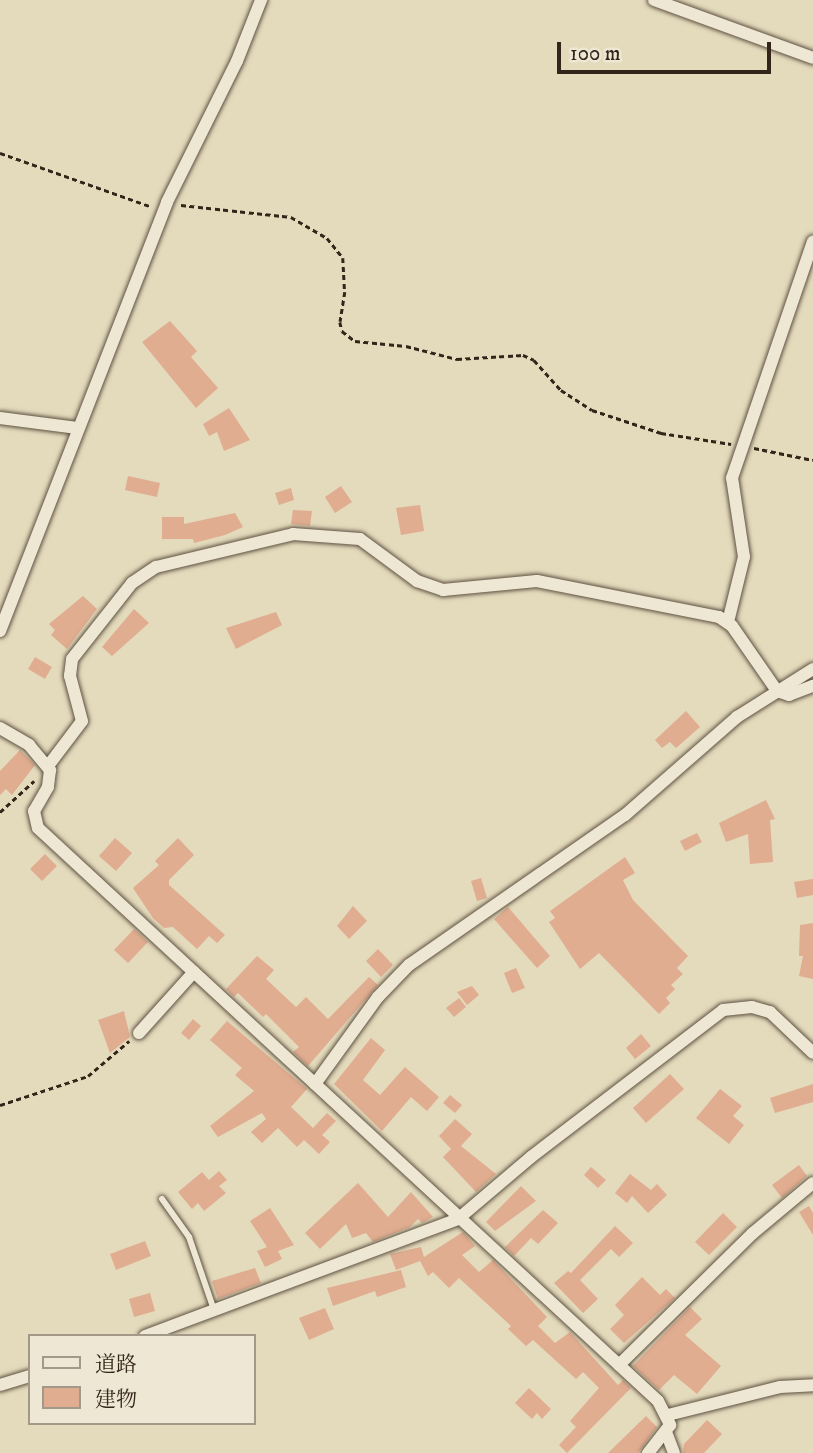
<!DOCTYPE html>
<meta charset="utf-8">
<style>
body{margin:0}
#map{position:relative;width:813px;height:1453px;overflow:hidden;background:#e4dabc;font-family:"IM FELL DW Pica","Noto Serif JP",serif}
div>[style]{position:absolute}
.building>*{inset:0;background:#e1ad90}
.path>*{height:2.5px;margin-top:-1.25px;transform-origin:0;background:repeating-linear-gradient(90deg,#33251a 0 5px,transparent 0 8.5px)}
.roads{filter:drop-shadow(0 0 2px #5f5242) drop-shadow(0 0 2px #5f5242)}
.service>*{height:6px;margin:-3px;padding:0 3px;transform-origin:3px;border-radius:3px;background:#ede7d3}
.minor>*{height:12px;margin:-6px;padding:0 6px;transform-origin:6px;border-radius:6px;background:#ede7d3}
span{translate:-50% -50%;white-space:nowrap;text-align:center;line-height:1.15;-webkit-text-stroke:6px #ede7d3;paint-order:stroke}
.legend{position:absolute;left:28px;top:1334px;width:228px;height:91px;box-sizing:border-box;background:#ede7d3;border:2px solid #a39989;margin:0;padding:9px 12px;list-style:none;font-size:21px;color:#33251a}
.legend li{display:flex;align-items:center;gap:14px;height:35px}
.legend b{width:35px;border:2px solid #a39989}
.scale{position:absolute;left:557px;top:42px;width:214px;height:32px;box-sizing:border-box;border:4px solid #33251a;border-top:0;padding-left:9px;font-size:21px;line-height:24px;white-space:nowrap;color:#33251a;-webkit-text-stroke:5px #ede7d3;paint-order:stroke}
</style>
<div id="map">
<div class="building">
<div style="clip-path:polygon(170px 321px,197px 351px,191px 357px,218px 388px,196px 408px,142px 342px)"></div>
<div style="clip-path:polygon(229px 408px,250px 440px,224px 451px,217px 432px,209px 436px,203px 424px)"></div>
<div style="clip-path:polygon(128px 476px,160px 483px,157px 497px,125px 490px)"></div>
<div style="clip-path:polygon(341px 486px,352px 502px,335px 513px,325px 497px)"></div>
<div style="clip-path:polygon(291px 488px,294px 500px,279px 505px,275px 493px)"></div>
<div style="clip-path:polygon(420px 505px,424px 531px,401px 535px,396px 508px)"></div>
<div style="clip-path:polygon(293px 510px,312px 511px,310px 526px,291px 524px)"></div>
<div style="clip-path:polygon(235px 513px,243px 527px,225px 535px,194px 543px,193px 539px,162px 539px,162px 517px,184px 517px,184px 524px)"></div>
<div style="clip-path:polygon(83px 596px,97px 609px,67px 649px,51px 635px,55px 630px,49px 624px)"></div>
<div style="clip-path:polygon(134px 609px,149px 623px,112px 656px,102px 647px)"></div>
<div style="clip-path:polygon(276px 612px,282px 625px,236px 649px,226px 628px)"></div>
<div style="clip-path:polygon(35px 657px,52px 667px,45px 679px,28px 669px)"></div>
<div style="clip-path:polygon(686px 711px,700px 727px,676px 748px,670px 742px,662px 748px,655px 740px)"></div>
<div style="clip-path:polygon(20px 750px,35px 765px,12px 795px,6px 789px,0 795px,0 771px)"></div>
<div style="clip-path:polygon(766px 800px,775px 819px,770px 820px,773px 862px,750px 864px,748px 834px,726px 842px,719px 823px)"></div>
<div style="clip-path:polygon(697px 833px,702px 842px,685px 851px,680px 841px)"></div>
<div style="clip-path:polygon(115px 838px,132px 853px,116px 871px,99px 856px)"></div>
<div style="clip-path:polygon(178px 838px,194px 855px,169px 880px,169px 885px,225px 935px,217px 943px,209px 936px,197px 949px,173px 927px,164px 928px,153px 918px,133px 888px,159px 865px,155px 861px)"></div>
<div style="clip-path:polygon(45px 854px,57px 866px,42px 881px,30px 869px)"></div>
<div style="clip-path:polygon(625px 857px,635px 873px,623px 880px,633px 900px,688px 956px,677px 968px,683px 974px,671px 985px,675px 989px,666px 998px,670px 1003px,659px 1014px,599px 953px,580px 969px,549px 922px,555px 918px,550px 911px)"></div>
<div style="clip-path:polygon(481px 878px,487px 898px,477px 901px,471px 881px)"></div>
<div style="clip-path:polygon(813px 879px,813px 895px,797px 898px,794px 882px)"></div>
<div style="clip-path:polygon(353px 906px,367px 921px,349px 939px,337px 926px)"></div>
<div style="clip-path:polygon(508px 907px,550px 956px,537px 968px,494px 919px)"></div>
<div style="clip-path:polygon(813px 923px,813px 979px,799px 976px,803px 956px,799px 956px,800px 925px)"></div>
<div style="clip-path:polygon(134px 929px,148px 942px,128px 963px,114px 950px)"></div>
<div style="clip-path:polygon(378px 949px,393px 965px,381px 977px,366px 961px)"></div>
<div style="clip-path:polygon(257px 956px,274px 970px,266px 979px,296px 1007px,306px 997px,328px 1019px,369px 977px,378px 985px,308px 1066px,293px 1052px,299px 1047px,266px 1014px,263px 1017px,238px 993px,234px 997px,226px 989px)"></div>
<div style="clip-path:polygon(516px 968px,525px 988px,512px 993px,504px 973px)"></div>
<div style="clip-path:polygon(472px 986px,479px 995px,467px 1005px,457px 992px)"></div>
<div style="clip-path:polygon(459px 998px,466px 1007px,454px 1017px,446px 1008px)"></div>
<div style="clip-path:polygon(124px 1011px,130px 1037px,110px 1053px,98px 1020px)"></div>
<div style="clip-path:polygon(193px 1019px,201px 1026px,189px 1040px,181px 1033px)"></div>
<div style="clip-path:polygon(227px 1021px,307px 1089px,291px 1107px,313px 1128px,327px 1113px,336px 1121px,322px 1135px,330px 1142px,319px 1154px,304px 1140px,297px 1147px,278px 1128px,262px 1143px,251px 1132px,266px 1119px,262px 1113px,218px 1137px,210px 1126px,254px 1091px,235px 1075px,242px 1068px,210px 1040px)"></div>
<div style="clip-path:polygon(641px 1034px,651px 1046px,635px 1059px,626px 1048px)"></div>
<div style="clip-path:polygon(371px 1038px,385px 1050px,363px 1080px,380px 1095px,405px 1067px,439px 1097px,427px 1111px,411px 1097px,382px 1131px,334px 1084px)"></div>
<div style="clip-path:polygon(670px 1074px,684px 1089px,646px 1123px,633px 1108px)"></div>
<div style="clip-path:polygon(813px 1084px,813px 1102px,775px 1113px,770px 1098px)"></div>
<div style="clip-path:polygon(720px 1089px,742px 1106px,733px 1116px,744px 1125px,729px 1144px,696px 1118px)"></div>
<div style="clip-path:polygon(450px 1095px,462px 1105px,455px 1113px,443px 1103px)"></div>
<div style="clip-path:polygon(455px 1119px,472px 1134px,461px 1146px,496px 1174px,476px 1192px,443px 1157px,451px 1149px,439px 1136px)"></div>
<div style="clip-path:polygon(799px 1165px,807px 1176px,782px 1198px,772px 1185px)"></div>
<div style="clip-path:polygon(591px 1167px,606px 1180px,598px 1188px,584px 1175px)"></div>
<div style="clip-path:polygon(219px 1171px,227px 1180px,219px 1186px,226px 1193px,204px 1211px,198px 1203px,192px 1209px,178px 1192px,202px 1172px,209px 1180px)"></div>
<div style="clip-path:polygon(630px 1174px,651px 1190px,657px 1184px,667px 1195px,648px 1213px,632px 1196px,627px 1203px,615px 1193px)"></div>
<div style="clip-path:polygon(358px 1183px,388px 1217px,411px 1192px,433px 1217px,422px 1223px,418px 1219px,410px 1227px,373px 1242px,366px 1233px,352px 1238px,346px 1224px,320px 1249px,305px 1233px)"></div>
<div style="clip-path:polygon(521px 1186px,536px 1201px,495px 1231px,486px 1222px)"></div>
<div style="clip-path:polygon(809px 1206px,813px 1213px,813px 1235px,799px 1212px)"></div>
<div style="clip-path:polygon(270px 1208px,294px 1245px,278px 1251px,282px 1259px,265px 1267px,257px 1251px,267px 1247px,250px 1221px)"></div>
<div style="clip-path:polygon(543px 1210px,558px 1223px,538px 1244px,531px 1238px,514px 1256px,505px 1247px)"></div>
<div style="clip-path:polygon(723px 1213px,737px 1227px,709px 1255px,695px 1242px)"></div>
<div style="clip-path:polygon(615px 1226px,633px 1243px,619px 1257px,611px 1249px,580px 1280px,598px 1299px,583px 1313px,554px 1283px,568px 1271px,571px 1273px)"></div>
<div style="clip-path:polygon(463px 1232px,475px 1246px,462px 1255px,479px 1272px,493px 1260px,547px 1317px,538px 1326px,555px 1343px,570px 1332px,618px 1385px,623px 1380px,631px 1388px,567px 1453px,559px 1445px,576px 1427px,570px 1421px,599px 1388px,583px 1372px,576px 1379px,533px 1340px,526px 1346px,508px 1329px,511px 1326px,459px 1278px,449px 1288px,433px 1272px,428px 1276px,420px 1261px,396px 1270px,390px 1254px,421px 1247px,424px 1257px)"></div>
<div style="clip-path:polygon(145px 1241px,151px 1256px,116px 1270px,110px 1254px)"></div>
<div style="clip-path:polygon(255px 1268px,261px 1283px,218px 1299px,212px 1281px)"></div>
<div style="clip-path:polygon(401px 1270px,406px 1287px,377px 1297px,375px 1291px,333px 1306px,327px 1288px)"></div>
<div style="clip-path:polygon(642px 1277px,660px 1295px,666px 1289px,675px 1298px,624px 1343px,610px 1329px,624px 1315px,615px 1305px)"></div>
<div style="clip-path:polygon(150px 1293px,155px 1311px,134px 1317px,129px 1299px)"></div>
<div style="clip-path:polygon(690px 1307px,702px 1319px,685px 1335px,721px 1366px,697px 1394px,674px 1375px,659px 1390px,633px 1366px)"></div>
<div style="clip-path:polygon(325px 1308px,334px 1329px,309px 1340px,299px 1318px)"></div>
<div style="clip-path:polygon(529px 1388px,551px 1409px,542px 1419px,537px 1413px,532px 1419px,515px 1403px)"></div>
<div style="clip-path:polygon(646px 1416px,657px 1427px,638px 1453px,608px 1453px)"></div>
<div style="clip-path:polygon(707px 1420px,722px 1434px,704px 1453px,683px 1453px,684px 1444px)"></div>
</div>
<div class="path">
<div style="left:0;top:153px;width:159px;rotate:19.5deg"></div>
<div style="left:181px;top:205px;width:111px;rotate:6.2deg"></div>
<div style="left:291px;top:217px;width:42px;rotate:30.3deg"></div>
<div style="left:327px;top:238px;width:26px;rotate:51deg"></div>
<div style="left:343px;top:258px;width:34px;rotate:87deg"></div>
<div style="left:345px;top:292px;width:30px;rotate:99deg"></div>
<div style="left:340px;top:322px;width:9px;rotate:77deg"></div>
<div style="left:342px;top:331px;width:16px;rotate:38deg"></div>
<div style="left:355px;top:341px;width:51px;rotate:5.6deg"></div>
<div style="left:406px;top:346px;width:53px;rotate:14.3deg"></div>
<div style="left:457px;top:359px;width:66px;rotate:-3.5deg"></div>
<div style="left:523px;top:355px;width:12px;rotate:24deg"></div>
<div style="left:534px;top:360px;width:40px;rotate:48deg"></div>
<div style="left:561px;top:390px;width:37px;rotate:33deg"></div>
<div style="left:592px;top:410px;width:73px;rotate:18.4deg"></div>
<div style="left:661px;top:433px;width:71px;rotate:8.9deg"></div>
<div style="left:754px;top:448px;width:60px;rotate:11.5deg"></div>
<div style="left:0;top:812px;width:46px;rotate:-42.4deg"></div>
<div style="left:0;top:1105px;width:93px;rotate:-18.2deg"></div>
<div style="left:88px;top:1076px;width:54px;rotate:-40.5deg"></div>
</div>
<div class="roads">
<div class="service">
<div style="left:162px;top:1199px;width:47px;rotate:54.6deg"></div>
<div style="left:189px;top:1237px;width:77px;rotate:71.1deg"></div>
</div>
<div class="minor">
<div style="left:654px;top:0;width:169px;rotate:20deg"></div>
<div style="left:0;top:418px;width:78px;rotate:7.4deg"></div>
<div style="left:728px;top:622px;width:67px;rotate:-76.2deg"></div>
<div style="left:744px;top:557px;width:80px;rotate:-98.6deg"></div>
<div style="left:732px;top:478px;width:250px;rotate:-71.1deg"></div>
<div style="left:0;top:631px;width:460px;rotate:-68.7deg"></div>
<div style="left:167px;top:202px;width:157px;rotate:-63.6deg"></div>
<div style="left:237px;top:61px;width:66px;rotate:-68.5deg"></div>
<div style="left:0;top:728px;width:34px;rotate:30deg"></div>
<div style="left:29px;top:745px;width:33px;rotate:50deg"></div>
<div style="left:50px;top:770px;width:17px;rotate:97deg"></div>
<div style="left:48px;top:787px;width:28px;rotate:120deg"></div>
<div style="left:34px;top:811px;width:17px;rotate:77deg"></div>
<div style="left:38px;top:828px;width:844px;rotate:42.74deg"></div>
<div style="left:658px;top:1401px;width:27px;rotate:63deg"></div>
<div style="left:670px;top:1425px;width:36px;rotate:128deg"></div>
<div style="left:48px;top:766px;width:56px;rotate:-52.9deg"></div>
<div style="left:82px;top:721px;width:47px;rotate:-104.9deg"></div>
<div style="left:70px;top:676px;width:17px;rotate:-83deg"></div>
<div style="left:72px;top:659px;width:97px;rotate:-51.7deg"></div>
<div style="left:132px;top:583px;width:29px;rotate:-34deg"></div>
<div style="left:156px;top:567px;width:141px;rotate:-13.5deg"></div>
<div style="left:293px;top:534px;width:67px;rotate:4.3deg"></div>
<div style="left:360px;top:539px;width:71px;rotate:36.4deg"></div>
<div style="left:417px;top:581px;width:28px;rotate:19deg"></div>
<div style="left:443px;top:590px;width:94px;rotate:-5.5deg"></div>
<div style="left:537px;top:581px;width:186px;rotate:11.2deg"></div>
<div style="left:719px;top:617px;width:16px;rotate:35deg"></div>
<div style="left:732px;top:626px;width:79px;rotate:55.3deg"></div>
<div style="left:777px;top:691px;width:13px;rotate:18deg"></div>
<div style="left:789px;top:695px;width:26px;rotate:-21deg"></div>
<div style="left:139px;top:1033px;width:82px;rotate:-48deg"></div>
<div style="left:315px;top:1084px;width:107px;rotate:-54.1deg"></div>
<div style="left:378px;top:997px;width:45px;rotate:-45.9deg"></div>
<div style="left:409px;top:965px;width:263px;rotate:-34.8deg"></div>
<div style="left:625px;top:815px;width:149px;rotate:-41.2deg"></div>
<div style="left:737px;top:717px;width:90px;rotate:-32.3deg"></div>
<div style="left:145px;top:1336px;width:334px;rotate:-20.5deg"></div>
<div style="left:458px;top:1219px;width:96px;rotate:-40.3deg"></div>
<div style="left:531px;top:1157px;width:242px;rotate:-37.4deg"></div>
<div style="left:723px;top:1010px;width:29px;rotate:-6deg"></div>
<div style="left:752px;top:1007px;width:19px;rotate:16deg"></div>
<div style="left:770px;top:1012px;width:59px;rotate:43.6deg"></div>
<div style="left:619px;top:1365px;width:188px;rotate:-44.6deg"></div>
<div style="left:753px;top:1233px;width:78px;rotate:-39.8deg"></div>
<div style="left:0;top:1385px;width:31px;rotate:-17deg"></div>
<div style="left:668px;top:1415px;width:115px;rotate:-14deg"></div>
<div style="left:780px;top:1387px;width:33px;rotate:-3deg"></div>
<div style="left:666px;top:1432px;width:22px;rotate:69deg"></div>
</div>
</div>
<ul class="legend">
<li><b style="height:9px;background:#ede7d3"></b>道路</li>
<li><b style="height:19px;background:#e1ad90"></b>建物</li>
</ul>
<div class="scale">100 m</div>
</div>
